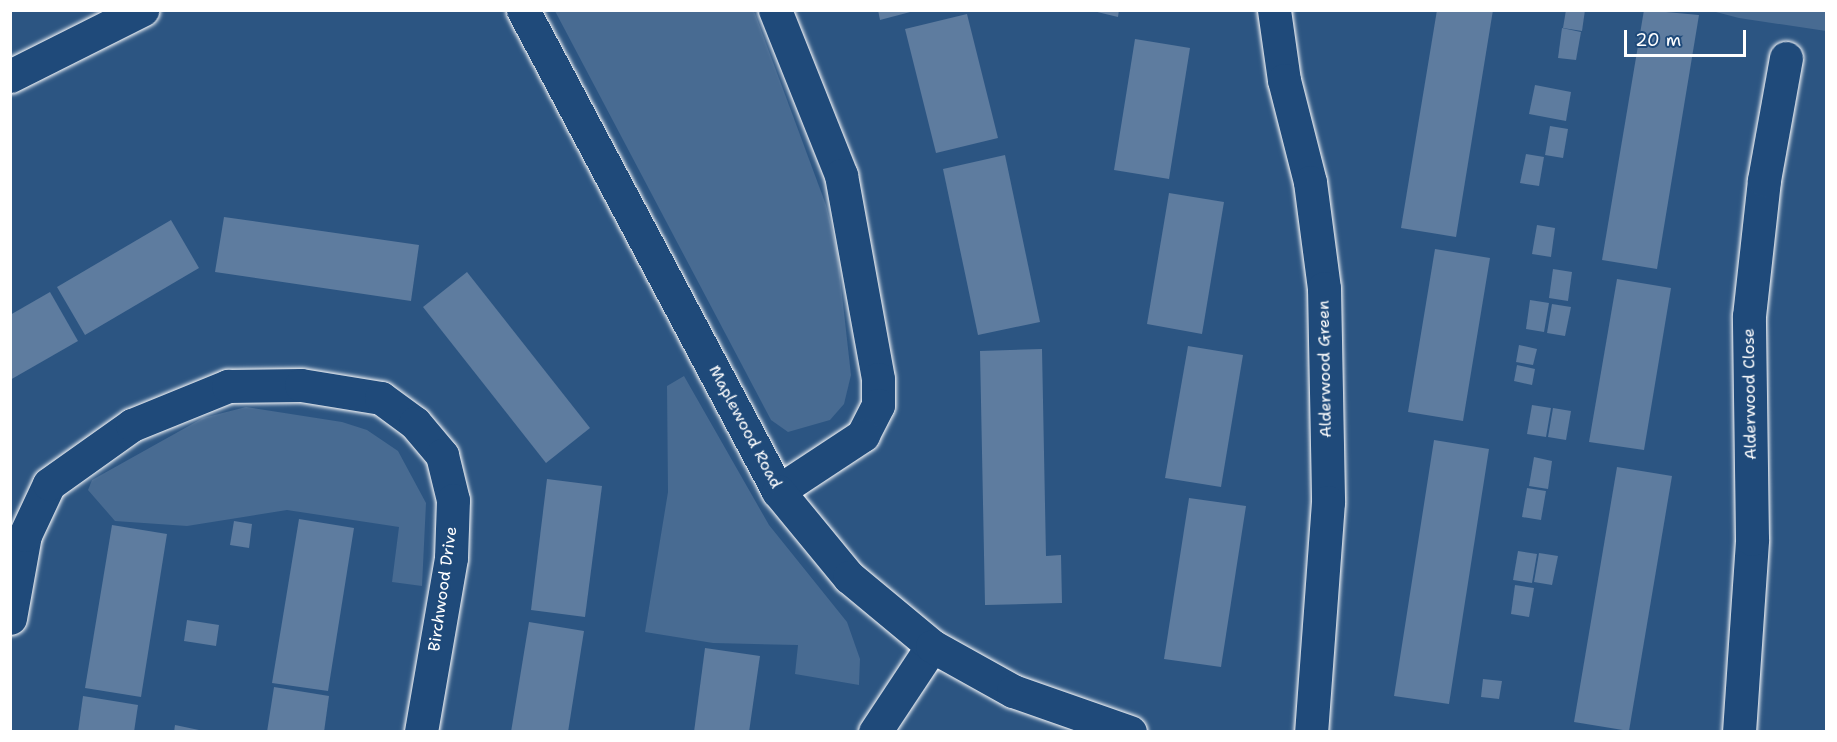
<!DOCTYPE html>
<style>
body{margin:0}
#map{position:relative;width:1837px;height:742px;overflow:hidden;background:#2c5582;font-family:"Shantell Sans",sans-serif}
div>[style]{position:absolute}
.green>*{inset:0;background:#486b92}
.building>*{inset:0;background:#5e7c9f}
.roads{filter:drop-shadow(0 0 2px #fff) drop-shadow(0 0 2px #fff)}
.minor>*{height:33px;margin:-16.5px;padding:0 16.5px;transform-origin:16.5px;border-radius:16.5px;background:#1f4a7a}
.tertiary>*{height:33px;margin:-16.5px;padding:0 16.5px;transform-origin:16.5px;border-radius:16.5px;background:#1f4a7a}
.tram>*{height:1.5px;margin:-0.75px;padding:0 0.75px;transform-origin:0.75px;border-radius:0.75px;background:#fff}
span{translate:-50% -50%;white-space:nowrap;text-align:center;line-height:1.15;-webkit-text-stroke:4.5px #1f4a7a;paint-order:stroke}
.street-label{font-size:16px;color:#fff}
.frame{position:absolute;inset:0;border:12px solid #fff;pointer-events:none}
.scale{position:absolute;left:1624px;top:30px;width:122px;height:27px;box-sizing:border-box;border:3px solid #fff;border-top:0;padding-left:8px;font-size:18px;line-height:21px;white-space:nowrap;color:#fff;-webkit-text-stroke:4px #1f4a7a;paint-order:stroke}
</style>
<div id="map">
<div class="green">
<div style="clip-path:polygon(555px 11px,754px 11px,826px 205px,837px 250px,851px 375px,844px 404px,830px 420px,788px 432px,771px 420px)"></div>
<div style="clip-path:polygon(1712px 11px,1826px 11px,1826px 31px,1739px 18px)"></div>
<div style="clip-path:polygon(684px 376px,769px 525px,847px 622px,860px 659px,859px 685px,795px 674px,798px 645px,713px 643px,645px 632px,668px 492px,667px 386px)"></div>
<div style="clip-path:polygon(246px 407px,342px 422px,367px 430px,398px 451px,426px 503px,422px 586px,392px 582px,399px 527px,287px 510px,187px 526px,115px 521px,88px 490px,92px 480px,203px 418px)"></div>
</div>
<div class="building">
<div style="clip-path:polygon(878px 10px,914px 10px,914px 11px,880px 20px)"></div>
<div style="clip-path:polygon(1089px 10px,1119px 10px,1118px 17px)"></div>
<div style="clip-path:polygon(1437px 10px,1493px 10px,1456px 237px,1401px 228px)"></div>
<div style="clip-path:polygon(1566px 10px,1585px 10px,1582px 31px,1563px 28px)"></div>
<div style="clip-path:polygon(1644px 10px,1699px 15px,1657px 269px,1602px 260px)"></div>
<div style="clip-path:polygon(967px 14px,998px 138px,936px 153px,905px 29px)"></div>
<div style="clip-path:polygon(1562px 28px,1581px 32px,1576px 60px,1558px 58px)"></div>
<div style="clip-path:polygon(1135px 39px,1190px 48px,1169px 179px,1114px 170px)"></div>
<div style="clip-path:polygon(1535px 85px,1571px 92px,1566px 121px,1529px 114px)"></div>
<div style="clip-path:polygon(1550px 126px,1568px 129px,1563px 158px,1545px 155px)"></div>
<div style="clip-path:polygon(1526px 154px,1544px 157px,1539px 186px,1520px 183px)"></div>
<div style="clip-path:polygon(1005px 155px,1040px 322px,978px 335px,943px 169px)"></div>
<div style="clip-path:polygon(1169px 193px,1224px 202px,1202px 334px,1147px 324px)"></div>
<div style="clip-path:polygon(224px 217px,419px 245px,411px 301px,215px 272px)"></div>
<div style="clip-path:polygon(171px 220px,199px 268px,85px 335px,57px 287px)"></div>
<div style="clip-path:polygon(1537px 225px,1555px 228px,1551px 257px,1532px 254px)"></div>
<div style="clip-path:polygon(1435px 249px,1490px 258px,1463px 421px,1408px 412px)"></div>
<div style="clip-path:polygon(1553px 269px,1572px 272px,1568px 301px,1549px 298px)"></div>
<div style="clip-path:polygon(467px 272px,590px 428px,546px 463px,423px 307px)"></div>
<div style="clip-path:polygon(1617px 279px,1671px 288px,1644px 450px,1589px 442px)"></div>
<div style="clip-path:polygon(50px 292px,78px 341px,10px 380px,10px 315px)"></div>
<div style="clip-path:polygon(1530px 300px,1549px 303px,1544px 332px,1526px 329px)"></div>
<div style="clip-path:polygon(1552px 304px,1571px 307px,1565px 336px,1547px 333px)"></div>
<div style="clip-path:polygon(1519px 345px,1537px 349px,1533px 365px,1516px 362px)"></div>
<div style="clip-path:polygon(1188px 346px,1243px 355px,1221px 487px,1165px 478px)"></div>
<div style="clip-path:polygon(1042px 349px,1046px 556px,1061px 555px,1062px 603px,985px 605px,980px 351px)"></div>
<div style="clip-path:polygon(1517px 365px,1535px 369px,1532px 385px,1514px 381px)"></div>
<div style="clip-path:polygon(1532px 405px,1551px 408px,1546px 437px,1527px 434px)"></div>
<div style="clip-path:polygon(1553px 408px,1571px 411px,1566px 440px,1548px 437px)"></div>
<div style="clip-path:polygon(1434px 440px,1489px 449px,1449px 704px,1394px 696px)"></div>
<div style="clip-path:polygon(1534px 457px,1552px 461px,1548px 489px,1529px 486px)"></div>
<div style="clip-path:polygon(1617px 467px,1672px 476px,1629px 731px,1574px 722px)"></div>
<div style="clip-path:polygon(547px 479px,602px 486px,585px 617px,531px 610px)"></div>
<div style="clip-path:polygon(1527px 488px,1546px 491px,1541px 520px,1522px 517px)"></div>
<div style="clip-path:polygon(1189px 498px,1246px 506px,1221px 667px,1164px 659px)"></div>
<div style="clip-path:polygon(299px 519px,354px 528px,328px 691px,272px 683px)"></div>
<div style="clip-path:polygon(234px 521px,252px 524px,249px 548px,230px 545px)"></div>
<div style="clip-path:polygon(112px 525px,167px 534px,141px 697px,85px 688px)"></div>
<div style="clip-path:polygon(1518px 551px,1537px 554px,1532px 583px,1513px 580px)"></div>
<div style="clip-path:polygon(1539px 553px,1558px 556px,1552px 585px,1534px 582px)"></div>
<div style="clip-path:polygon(1515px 585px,1534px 588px,1529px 617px,1511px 614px)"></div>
<div style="clip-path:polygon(187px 620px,219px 625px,216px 646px,184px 641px)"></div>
<div style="clip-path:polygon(529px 622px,584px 631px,568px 732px,511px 732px)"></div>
<div style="clip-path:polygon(705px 648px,760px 656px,749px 732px,694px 732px)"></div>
<div style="clip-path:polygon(1483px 679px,1502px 681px,1499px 699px,1481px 697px)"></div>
<div style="clip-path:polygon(274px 687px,329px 696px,324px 732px,267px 732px)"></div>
<div style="clip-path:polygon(83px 696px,138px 705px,134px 732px,78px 732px)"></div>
<div style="clip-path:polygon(175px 725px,199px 730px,199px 732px,174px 732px)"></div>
</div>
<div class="roads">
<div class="minor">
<div style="left:775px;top:10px;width:178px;rotate:68.2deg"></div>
<div style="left:841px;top:175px;width:207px;rotate:79.7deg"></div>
<div style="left:878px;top:379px;width:26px;rotate:90deg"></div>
<div style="left:878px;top:405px;width:34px;rotate:117deg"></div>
<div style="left:863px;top:435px;width:102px;rotate:146.6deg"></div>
<div style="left:1274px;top:10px;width:71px;rotate:81.9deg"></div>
<div style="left:1284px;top:80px;width:105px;rotate:75.7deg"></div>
<div style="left:1310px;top:182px;width:107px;rotate:82.5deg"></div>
<div style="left:1324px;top:288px;width:214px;rotate:88.9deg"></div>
<div style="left:1328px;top:502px;width:231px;rotate:94.2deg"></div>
<div style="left:10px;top:618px;width:84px;rotate:-79.8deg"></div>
<div style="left:25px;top:535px;width:56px;rotate:-64.8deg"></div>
<div style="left:49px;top:484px;width:102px;rotate:-35.4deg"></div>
<div style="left:132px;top:425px;width:104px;rotate:-22.1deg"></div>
<div style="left:228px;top:386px;width:73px;rotate:-0.8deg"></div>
<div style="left:301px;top:385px;width:81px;rotate:9.2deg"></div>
<div style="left:381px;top:398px;width:42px;rotate:36.3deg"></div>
<div style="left:415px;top:423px;width:42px;rotate:49.8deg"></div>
<div style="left:442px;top:455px;width:46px;rotate:76.3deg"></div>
<div style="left:453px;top:500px;width:58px;rotate:92deg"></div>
<div style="left:451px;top:558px;width:177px;rotate:99.8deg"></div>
<div style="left:875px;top:732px;width:103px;rotate:-56.5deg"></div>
<div style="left:1739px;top:732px;width:193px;rotate:-86.1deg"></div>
<div style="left:1752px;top:539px;width:223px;rotate:-90.8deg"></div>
<div style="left:1749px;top:316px;width:137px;rotate:-83.7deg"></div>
<div style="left:1764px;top:180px;width:124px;rotate:-79.8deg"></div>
</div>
<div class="tertiary">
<div style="left:523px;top:10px;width:544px;rotate:62.07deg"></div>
<div style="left:778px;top:491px;width:112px;rotate:50.5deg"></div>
<div style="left:849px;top:577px;width:108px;rotate:39.7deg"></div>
<div style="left:932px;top:646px;width:93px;rotate:29.1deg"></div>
<div style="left:1013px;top:691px;width:124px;rotate:19.3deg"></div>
<div style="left:10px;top:76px;width:148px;rotate:-26.6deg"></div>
</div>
</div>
<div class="tram">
<div style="left:10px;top:12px;width:4px;rotate:-34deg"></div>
</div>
<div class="street-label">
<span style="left:1325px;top:369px;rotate:-91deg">Alderwood Green</span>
<span style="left:1750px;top:394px;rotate:-91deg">Alderwood Close</span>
<span style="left:745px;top:427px;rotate:62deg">Maplewood Road</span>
<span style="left:443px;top:589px;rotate:-82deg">Birchwood Drive</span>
</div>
<div class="frame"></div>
<div class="scale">20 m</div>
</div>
